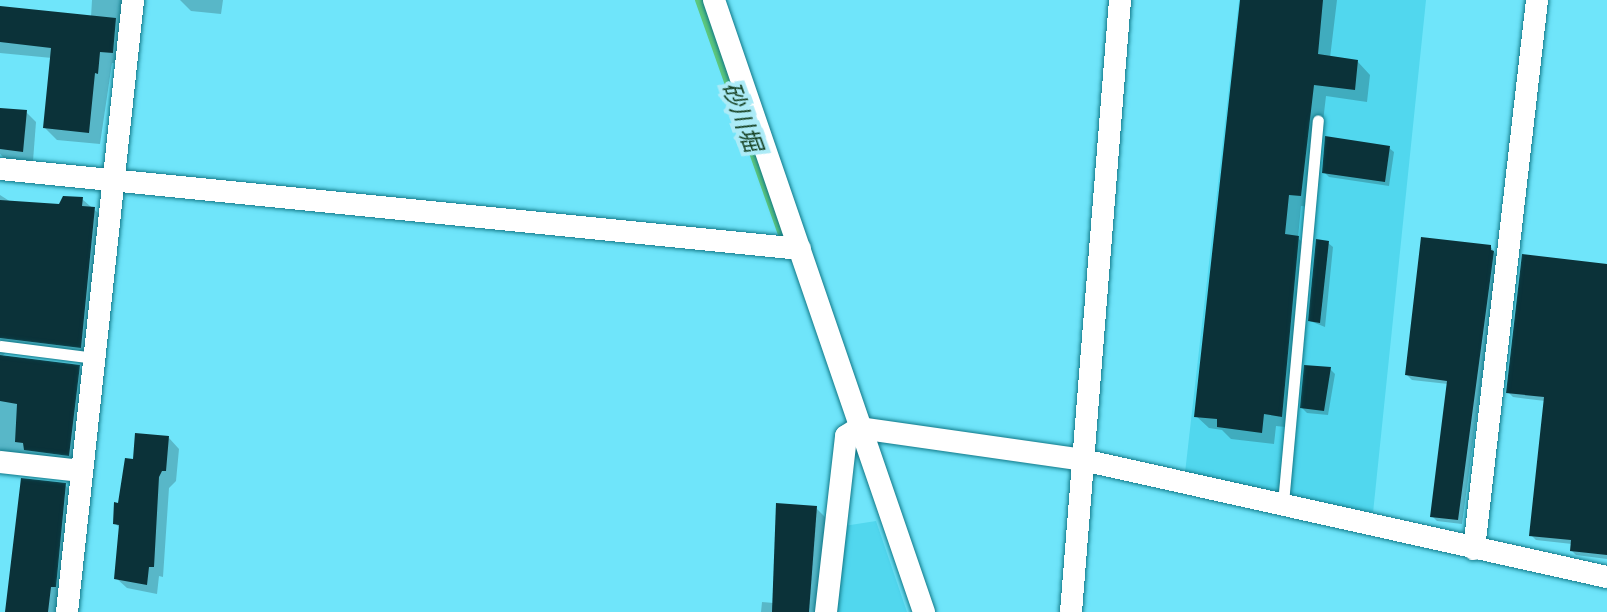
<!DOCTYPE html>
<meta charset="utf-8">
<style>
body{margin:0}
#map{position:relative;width:1607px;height:612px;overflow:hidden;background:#6fe5fa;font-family:Bitter,"Noto Sans JP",serif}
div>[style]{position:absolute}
.built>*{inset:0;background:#51d7ee}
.shadow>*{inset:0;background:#0003}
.stream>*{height:8px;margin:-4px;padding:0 4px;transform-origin:4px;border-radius:4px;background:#5ec97d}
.building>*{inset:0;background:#0b3239}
.roads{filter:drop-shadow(0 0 2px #107888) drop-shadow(0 0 2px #107888)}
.lane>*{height:11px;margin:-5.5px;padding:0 5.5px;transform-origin:5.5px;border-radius:5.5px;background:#fff}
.street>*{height:22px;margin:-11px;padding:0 11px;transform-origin:11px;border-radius:11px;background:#fff}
span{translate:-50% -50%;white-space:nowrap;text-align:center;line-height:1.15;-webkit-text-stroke:8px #acebf7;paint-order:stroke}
.water-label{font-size:24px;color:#164123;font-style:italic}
</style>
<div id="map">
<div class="built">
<div style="clip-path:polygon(1239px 0,1426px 0,1373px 513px,1185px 473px)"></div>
<div style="clip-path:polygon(876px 521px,907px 612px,835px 612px,844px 526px)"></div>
</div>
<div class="shadow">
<div style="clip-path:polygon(92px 0,133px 0,125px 64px,112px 63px,100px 144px,57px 140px,45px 128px,52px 58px,0 53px,0 8px,91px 17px)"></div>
<div style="clip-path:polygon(180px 0,223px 0,221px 14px,191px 11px)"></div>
<div style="clip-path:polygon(1242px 0,1337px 0,1330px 58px,1358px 62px,1370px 75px,1367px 102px,1326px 96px,1313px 207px,1301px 206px,1298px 238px,1311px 251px,1294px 428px,1276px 426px,1274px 444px,1231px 439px,1222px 430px,1209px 428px,1196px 416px)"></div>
<div style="clip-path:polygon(0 110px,26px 112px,36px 122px,33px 161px,4px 158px,0 154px)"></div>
<div style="clip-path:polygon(1389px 148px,1394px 152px,1389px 186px,1329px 177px,1324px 172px)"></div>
<div style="clip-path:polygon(0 195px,11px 202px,61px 206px,82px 199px,105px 219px,91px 357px,12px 347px,1px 357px,79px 367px,89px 377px,79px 465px,0 459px)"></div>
<div style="clip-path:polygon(1328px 243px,1333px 247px,1325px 327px,1310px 321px)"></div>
<div style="clip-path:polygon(1491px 247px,1498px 258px,1462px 524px,1437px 521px,1432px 516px,1448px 384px,1412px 380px,1407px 375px)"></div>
<div style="clip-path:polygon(1607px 266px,1607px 559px,1576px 555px,1572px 551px,1572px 544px,1536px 540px,1531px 535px,1545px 401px,1513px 397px,1508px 392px)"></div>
<div style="clip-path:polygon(1330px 369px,1335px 374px,1328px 415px,1307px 413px,1302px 408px)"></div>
<div style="clip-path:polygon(169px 438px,179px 449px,176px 481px,169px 488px,163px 577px,159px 576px,157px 594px,127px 588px,116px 578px,121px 529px,115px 523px,120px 505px,135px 461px)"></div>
<div style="clip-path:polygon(65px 485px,75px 495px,58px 612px,7px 612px)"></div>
<div style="clip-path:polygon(816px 508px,826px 518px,818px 612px,761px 612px,762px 602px,774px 603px)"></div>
</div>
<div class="stream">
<div style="left:699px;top:0;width:248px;rotate:70.5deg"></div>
</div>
<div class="building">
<div style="clip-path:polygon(1240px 0,1323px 0,1318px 54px,1358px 60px,1355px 90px,1314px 85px,1301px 196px,1289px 195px,1285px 234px,1299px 236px,1282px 417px,1264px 414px,1262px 433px,1217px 427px,1217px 419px,1194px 417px)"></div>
<div style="clip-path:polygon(0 6px,116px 18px,113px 53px,100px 52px,98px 74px,95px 73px,89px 133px,43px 128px,51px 48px,0 42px)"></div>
<div style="clip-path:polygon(0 108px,27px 110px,23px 152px,0 149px)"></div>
<div style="clip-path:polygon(1325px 136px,1390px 146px,1385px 182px,1322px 173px)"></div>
<div style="clip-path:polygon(63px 196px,83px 197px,82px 206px,95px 207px,81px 348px,0 338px,0 200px,59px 204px)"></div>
<div style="clip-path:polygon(1421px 237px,1491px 245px,1491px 250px,1494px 251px,1458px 520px,1430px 517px,1447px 381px,1405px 375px)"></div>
<div style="clip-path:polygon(1316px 239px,1329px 241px,1320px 323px,1308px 321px)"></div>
<div style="clip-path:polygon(1522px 254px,1607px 264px,1607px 555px,1570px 551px,1571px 540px,1529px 536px,1544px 397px,1506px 393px)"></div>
<div style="clip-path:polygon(0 355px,80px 365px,69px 456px,24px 450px,23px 443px,15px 442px,17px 404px,0 401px)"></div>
<div style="clip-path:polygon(1304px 365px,1331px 367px,1324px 411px,1300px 408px)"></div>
<div style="clip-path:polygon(135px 433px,169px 436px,166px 471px,162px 471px,159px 477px,154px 567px,149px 567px,147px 585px,114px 579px,119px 525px,113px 524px,114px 502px,118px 503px,125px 458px,133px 459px)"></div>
<div style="clip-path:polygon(21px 478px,66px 483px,56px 587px,51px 587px,48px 612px,5px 612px)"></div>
<div style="clip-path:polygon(776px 503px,817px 506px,809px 612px,772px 612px)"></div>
</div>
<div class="roads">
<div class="lane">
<div style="left:0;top:346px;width:96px;rotate:7.2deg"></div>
<div style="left:1283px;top:503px;width:384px;rotate:-84.8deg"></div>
</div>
<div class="street">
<div style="left:714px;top:0;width:647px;rotate:71.06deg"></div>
<div style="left:0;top:169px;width:804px;rotate:5.71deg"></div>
<div style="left:0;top:462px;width:82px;rotate:6.3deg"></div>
<div style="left:1474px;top:549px;width:553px;rotate:-83.45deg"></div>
<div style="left:67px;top:612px;width:616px;rotate:-83.84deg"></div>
<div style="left:826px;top:612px;width:177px;rotate:-83.5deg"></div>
<div style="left:846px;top:436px;width:15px;rotate:-32deg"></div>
<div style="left:859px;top:428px;width:226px;rotate:8.1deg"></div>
<div style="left:1083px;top:460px;width:537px;rotate:12.59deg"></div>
<div style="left:1071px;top:612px;width:614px;rotate:-85.42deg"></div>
</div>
</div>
<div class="water-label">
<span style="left:741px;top:117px;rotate:70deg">砂川堀</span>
</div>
</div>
